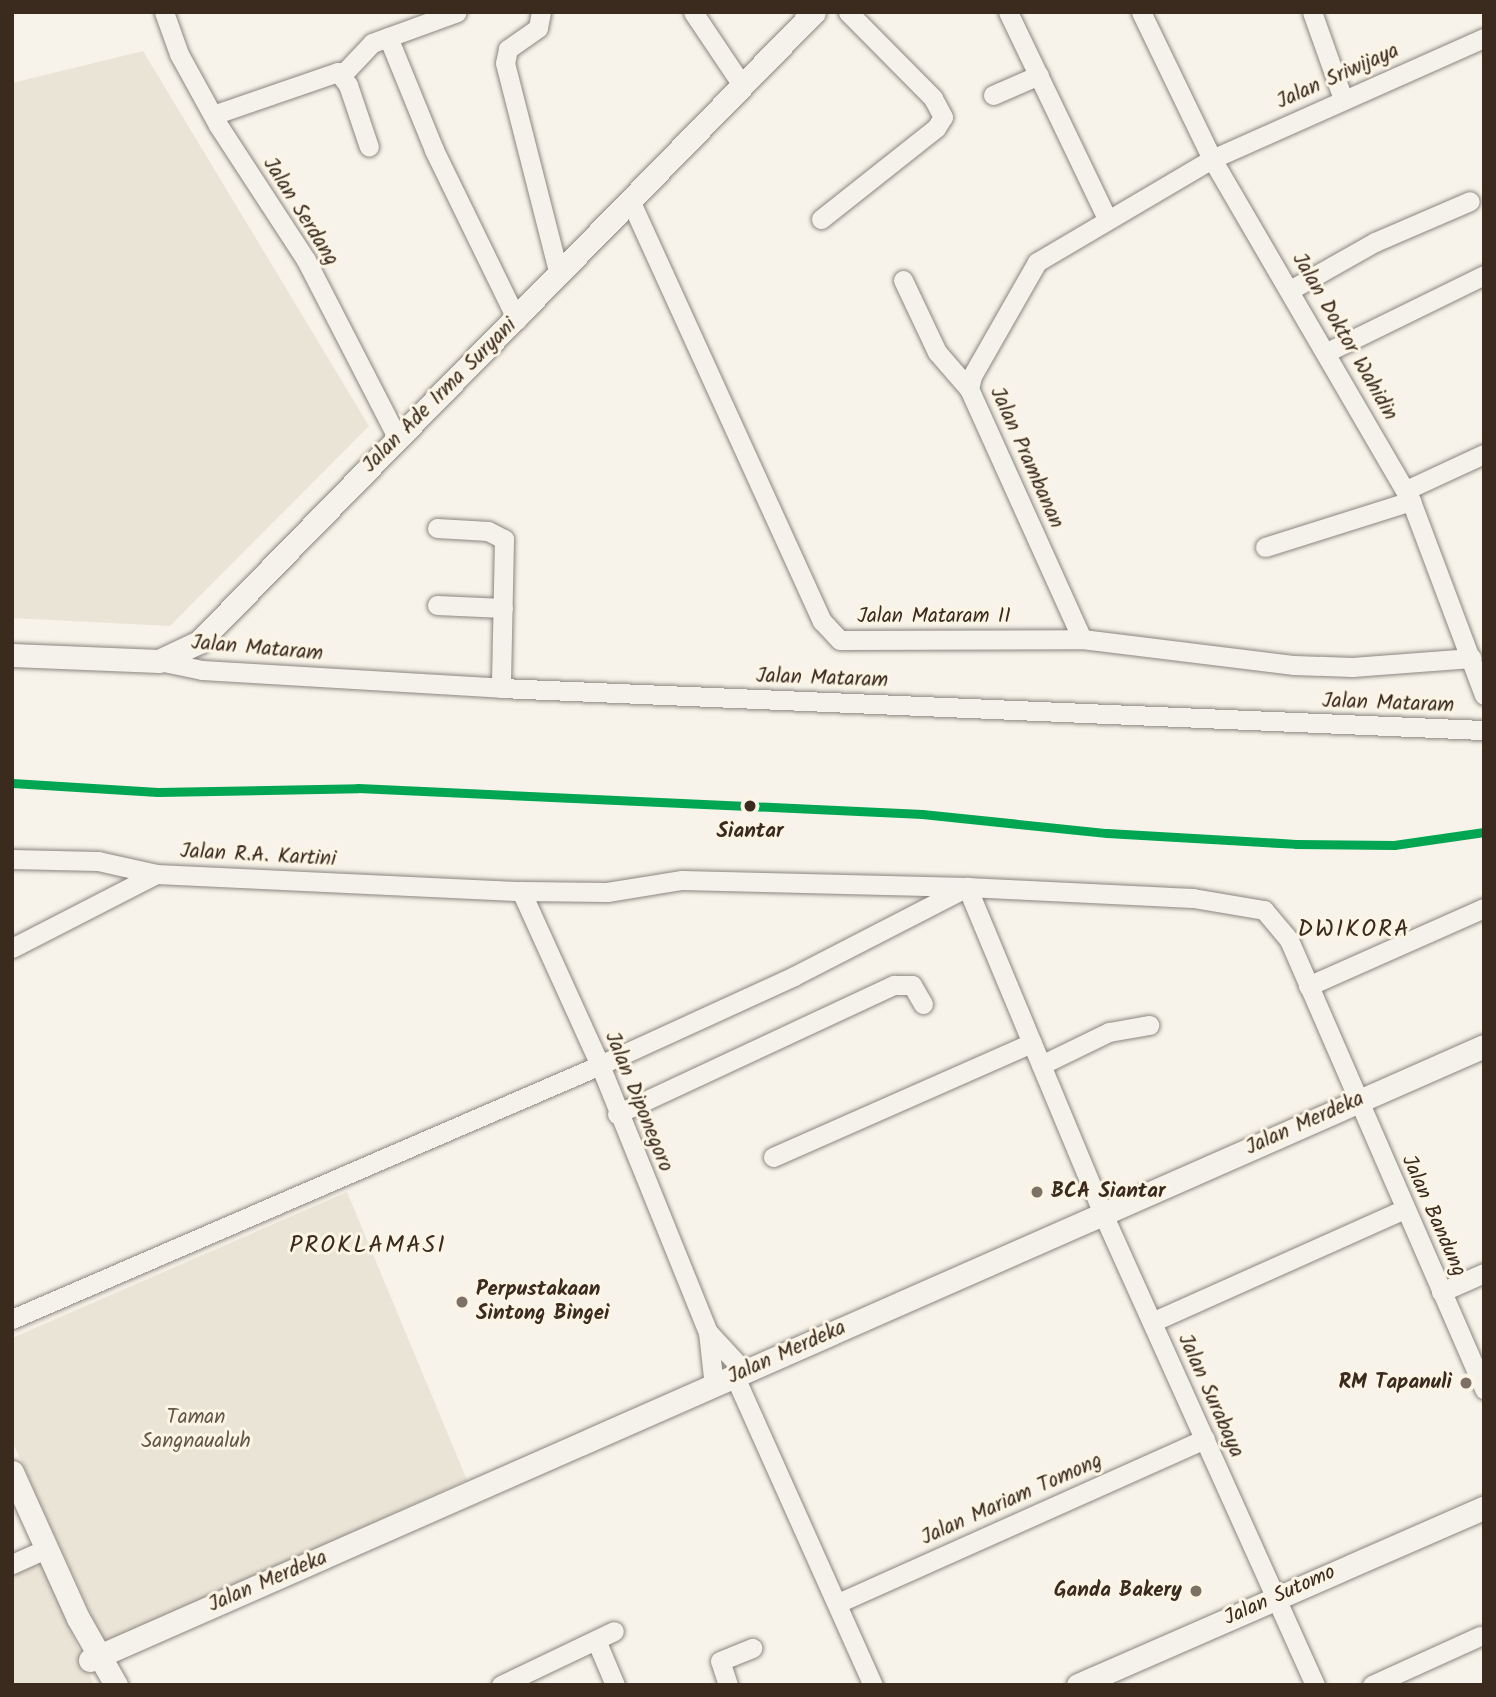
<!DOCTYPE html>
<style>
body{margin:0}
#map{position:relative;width:1496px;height:1697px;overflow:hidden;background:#f7f3ea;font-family:Kalam,sans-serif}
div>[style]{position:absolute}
.green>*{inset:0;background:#eae4d7}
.roads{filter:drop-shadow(0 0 2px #8b867f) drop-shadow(0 0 2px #8b867f)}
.minor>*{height:19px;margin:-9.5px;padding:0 9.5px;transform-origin:9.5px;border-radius:9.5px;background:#f5f2ec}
.major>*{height:23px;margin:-11.5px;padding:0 11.5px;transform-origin:11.5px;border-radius:11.5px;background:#f5f2ec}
.rail-1>*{height:9px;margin:-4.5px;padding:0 4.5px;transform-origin:4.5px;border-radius:4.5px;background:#00a651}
.dots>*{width:19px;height:19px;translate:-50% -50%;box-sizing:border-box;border:4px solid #fcf5e5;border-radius:50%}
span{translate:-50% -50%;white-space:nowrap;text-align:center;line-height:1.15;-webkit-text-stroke:6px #fcf5e5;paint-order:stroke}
.street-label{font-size:21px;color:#3b2a1e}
.stop-label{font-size:21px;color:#3b2a1e;font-weight:700}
.poi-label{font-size:21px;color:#3b2a1e;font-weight:700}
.left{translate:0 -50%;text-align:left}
.right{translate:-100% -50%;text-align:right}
.park-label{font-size:21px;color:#645648}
.quarter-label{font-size:24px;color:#3b2a1e;letter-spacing:2px}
.frame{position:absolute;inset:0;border:14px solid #3b2a1e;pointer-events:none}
</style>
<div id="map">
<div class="green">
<div style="clip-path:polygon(143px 51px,369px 426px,170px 626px,12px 618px,12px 83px)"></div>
<div style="clip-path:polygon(347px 1192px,467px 1480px,105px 1644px,12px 1441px,12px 1338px)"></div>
<div style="clip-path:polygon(41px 1563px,94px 1685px,12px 1685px,12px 1576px)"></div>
</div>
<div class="roads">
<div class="minor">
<div style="left:164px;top:12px;width:45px;rotate:70.3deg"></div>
<div style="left:179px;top:54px;width:81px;rotate:61.2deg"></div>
<div style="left:218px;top:125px;width:161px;rotate:56.9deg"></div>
<div style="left:306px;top:260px;width:199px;rotate:62.8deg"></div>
<div style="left:541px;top:12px;width:16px;rotate:101deg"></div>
<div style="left:538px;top:28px;width:37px;rotate:145deg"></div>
<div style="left:508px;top:49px;width:14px;rotate:102deg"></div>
<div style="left:505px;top:63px;width:219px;rotate:75.7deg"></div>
<div style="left:693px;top:12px;width:88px;rotate:56.1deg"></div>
<div style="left:1008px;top:12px;width:227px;rotate:64.4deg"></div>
<div style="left:1141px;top:12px;width:163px;rotate:64.2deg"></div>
<div style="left:1212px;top:159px;width:396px;rotate:59.8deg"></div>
<div style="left:1411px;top:501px;width:207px;rotate:69.4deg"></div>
<div style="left:1312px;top:12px;width:92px;rotate:70.4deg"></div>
<div style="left:388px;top:37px;width:122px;rotate:67.8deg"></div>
<div style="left:434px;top:150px;width:189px;rotate:64deg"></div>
<div style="left:342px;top:75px;width:44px;rotate:-46.8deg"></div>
<div style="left:372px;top:43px;width:90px;rotate:-20deg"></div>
<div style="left:993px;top:95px;width:50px;rotate:-23.5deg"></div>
<div style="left:213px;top:115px;width:132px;rotate:-19deg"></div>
<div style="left:338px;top:72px;width:16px;rotate:52deg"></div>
<div style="left:348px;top:85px;width:65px;rotate:71.3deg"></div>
<div style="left:630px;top:200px;width:463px;rotate:65.5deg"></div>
<div style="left:822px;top:621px;width:26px;rotate:47deg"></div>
<div style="left:840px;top:640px;width:242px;rotate:-0.2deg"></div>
<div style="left:1082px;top:639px;width:214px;rotate:7deg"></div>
<div style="left:1294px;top:665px;width:58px;rotate:2deg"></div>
<div style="left:1352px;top:667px;width:120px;rotate:-4.3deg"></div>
<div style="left:821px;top:219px;width:147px;rotate:-38.4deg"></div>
<div style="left:936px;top:128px;width:13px;rotate:-58deg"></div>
<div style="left:943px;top:117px;width:21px;rotate:-118deg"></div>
<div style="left:933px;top:98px;width:121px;rotate:-134.7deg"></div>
<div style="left:903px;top:280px;width:80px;rotate:64.7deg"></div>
<div style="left:937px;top:352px;width:49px;rotate:49.1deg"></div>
<div style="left:1290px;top:290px;width:98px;rotate:-29.5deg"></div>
<div style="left:1375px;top:242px;width:103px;rotate:-23.3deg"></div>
<div style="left:1327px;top:352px;width:175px;rotate:-26.1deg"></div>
<div style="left:1406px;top:490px;width:86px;rotate:-24.8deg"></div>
<div style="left:437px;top:528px;width:51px;rotate:3.4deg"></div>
<div style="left:488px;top:531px;width:18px;rotate:27deg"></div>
<div style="left:504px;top:539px;width:149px;rotate:91.2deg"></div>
<div style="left:1265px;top:547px;width:153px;rotate:-17.5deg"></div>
<div style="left:437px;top:605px;width:66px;rotate:2.6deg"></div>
<div style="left:1082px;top:639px;width:274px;rotate:-114.3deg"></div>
<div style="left:969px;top:389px;width:13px;rotate:-77deg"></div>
<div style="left:972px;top:376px;width:131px;rotate:-60.3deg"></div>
<div style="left:1037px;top:262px;width:203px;rotate:-30.5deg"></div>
<div style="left:1212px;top:159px;width:298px;rotate:-24deg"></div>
<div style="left:159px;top:661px;width:44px;rotate:11.8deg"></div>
<div style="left:202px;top:670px;width:300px;rotate:3.4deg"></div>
<div style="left:501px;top:688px;width:984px;rotate:2.45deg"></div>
<div style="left:12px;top:859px;width:86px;rotate:1.3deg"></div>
<div style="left:98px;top:861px;width:59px;rotate:12.6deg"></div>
<div style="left:521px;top:891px;width:191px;rotate:65.6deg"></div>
<div style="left:600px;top:1065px;width:288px;rotate:68deg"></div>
<div style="left:708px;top:1332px;width:54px;rotate:47.2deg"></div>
<div style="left:12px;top:948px;width:162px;rotate:-27.2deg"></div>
<div style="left:156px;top:874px;width:365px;rotate:2.7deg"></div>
<div style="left:521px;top:891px;width:86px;rotate:0.7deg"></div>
<div style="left:607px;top:892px;width:76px;rotate:-9.1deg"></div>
<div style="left:682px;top:880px;width:285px;rotate:1.4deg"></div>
<div style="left:967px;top:887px;width:226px;rotate:2.8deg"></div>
<div style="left:1193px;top:898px;width:72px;rotate:9.6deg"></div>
<div style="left:1264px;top:910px;width:39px;rotate:50deg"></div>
<div style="left:1289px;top:940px;width:490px;rotate:66.5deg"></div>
<div style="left:1308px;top:986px;width:193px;rotate:-23.9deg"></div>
<div style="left:1041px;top:1065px;width:76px;rotate:-25.9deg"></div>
<div style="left:1109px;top:1032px;width:41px;rotate:-9.9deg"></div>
<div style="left:617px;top:1114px;width:306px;rotate:-25deg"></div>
<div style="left:894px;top:985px;width:18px"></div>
<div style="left:912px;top:985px;width:22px;rotate:60deg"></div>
<div style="left:773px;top:1157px;width:283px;rotate:-23.8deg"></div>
<div style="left:1441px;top:1292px;width:47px;rotate:-23.8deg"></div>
<div style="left:12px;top:1319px;width:641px;rotate:-23.36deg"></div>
<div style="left:600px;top:1065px;width:213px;rotate:-24.6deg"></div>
<div style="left:794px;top:976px;width:195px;rotate:-27.2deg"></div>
<div style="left:967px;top:887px;width:354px;rotate:67.4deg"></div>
<div style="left:1103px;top:1214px;width:517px;rotate:65.77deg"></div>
<div style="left:1152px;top:1322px;width:277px;rotate:-24.1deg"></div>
<div style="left:708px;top:1332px;width:54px;rotate:83.7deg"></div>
<div style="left:735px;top:1377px;width:338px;rotate:65.9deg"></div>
<div style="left:12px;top:1564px;width:36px;rotate:-24deg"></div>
<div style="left:838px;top:1603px;width:402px;rotate:-24.1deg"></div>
<div style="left:596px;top:1640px;width:49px;rotate:67.1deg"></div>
<div style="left:501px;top:1685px;width:125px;rotate:-25.5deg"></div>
<div style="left:728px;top:1685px;width:25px;rotate:-108deg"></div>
<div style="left:720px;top:1661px;width:35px;rotate:-22deg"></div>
<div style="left:1372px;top:1685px;width:119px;rotate:-24.4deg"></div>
</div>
<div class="major">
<div style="left:12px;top:655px;width:147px;rotate:2.3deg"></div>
<div style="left:159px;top:661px;width:44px;rotate:-25.4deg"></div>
<div style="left:199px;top:642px;width:880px;rotate:-45.69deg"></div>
<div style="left:12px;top:1472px;width:160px;rotate:65.7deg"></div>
<div style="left:78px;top:1618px;width:77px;rotate:60.4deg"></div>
<div style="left:90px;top:1660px;width:1523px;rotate:-23.77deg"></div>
<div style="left:1078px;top:1685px;width:443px;rotate:-23.6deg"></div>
</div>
</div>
<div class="rail-1">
<div style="left:12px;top:783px;width:146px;rotate:3.5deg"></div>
<div style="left:158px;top:792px;width:200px;rotate:-1.1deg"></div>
<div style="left:358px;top:788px;width:565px;rotate:2.64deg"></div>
<div style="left:922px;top:814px;width:186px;rotate:5.9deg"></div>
<div style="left:1107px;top:833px;width:189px;rotate:3.3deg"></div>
<div style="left:1296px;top:844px;width:98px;rotate:0.6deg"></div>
<div style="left:1394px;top:845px;width:91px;rotate:-8.2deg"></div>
</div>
<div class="dots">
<div style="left:750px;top:806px;background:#3b2a1e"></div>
<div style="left:1037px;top:1192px;background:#7d7065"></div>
<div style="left:462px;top:1302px;background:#7d7065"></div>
<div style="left:1466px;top:1383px;background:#7d7065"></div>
<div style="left:1196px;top:1591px;background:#7d7065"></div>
</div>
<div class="street-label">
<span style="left:1338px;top:77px;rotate:-24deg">Jalan Sriwijaya</span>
<span style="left:300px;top:212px;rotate:58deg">Jalan Serdang</span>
<span style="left:1344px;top:337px;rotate:60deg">Jalan Doktor Wahidin</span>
<span style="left:440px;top:396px;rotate:-45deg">Jalan Ade Irma Suryani</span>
<span style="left:1026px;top:458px;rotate:66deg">Jalan Prambanan</span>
<span style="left:934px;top:617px">Jalan Mataram II</span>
<span style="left:257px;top:649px;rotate:5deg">Jalan Mataram</span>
<span style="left:822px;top:679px;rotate:2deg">Jalan Mataram</span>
<span style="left:1388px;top:704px;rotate:2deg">Jalan Mataram</span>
<span style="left:258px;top:856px;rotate:3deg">Jalan R.A. Kartini</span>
<span style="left:638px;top:1102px;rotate:68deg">Jalan Diponegoro</span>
<span style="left:1305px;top:1124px;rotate:-24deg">Jalan Merdeka</span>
<span style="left:1433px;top:1216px;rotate:66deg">Jalan Bandung</span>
<span style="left:787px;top:1353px;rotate:-24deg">Jalan Merdeka</span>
<span style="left:1210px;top:1396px;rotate:66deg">Jalan Surabaya</span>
<span style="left:1012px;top:1500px;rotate:-24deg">Jalan Mariam Tomong</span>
<span style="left:268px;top:1582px;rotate:-23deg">Jalan Merdeka</span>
<span style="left:1280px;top:1596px;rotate:-24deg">Jalan Sutomo</span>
</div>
<div class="stop-label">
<span style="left:750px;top:832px">Siantar</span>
</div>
<div class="poi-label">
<span class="left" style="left:1051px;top:1192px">BCA Siantar</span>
<span class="left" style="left:476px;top:1302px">Perpustakaan<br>Sintong Bingei</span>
<span class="right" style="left:1452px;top:1383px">RM Tapanuli</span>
<span class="right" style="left:1182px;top:1591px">Ganda Bakery</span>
</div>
<div class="park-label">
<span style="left:196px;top:1430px">Taman<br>Sangnaualuh</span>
</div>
<div class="quarter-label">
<span style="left:1354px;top:930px">DWIKORA</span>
<span style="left:368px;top:1246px">PROKLAMASI</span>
</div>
<div class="frame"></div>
</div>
